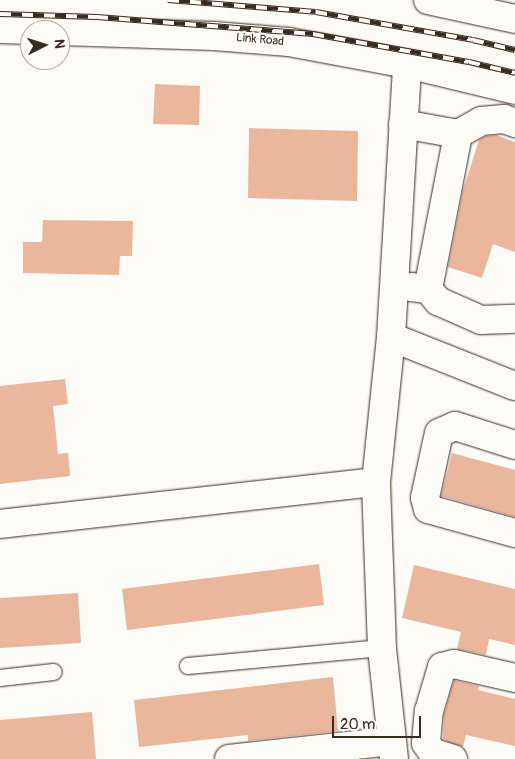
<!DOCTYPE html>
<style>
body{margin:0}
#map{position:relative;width:515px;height:759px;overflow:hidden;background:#fdfcf7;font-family:Pangolin,sans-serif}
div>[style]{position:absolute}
.building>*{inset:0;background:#eab79c}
.roads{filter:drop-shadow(0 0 1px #3b2a1e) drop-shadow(0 0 1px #3b2a1e)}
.lane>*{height:16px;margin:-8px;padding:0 8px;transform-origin:8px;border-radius:8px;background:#fdfcf7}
.street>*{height:28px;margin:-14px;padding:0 14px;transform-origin:14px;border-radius:14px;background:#fdfcf7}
.primary>*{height:28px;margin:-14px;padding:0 14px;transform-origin:14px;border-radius:14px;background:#fdfcf7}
.rail>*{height:5.5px;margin-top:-2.75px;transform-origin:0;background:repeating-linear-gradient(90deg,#fdfcf7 0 11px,#3b2a1e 0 22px);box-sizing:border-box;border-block:1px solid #3b2a1e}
span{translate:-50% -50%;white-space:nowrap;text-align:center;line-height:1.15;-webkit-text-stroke:4px #fdfcf7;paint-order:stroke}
.street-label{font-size:12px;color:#3b2a1e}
.north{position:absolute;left:20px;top:20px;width:50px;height:50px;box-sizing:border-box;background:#fdfcf7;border:1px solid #afa8a0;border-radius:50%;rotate:85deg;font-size:14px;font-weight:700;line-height:20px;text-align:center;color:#3b2a1e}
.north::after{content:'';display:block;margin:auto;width:18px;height:22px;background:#3b2a1e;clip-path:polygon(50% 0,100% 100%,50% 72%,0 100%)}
.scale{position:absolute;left:332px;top:716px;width:89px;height:22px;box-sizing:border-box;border:2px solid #3b2a1e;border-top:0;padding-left:6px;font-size:15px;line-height:18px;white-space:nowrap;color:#3b2a1e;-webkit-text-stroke:4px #fdfcf7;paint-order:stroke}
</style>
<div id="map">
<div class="building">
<div style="clip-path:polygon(155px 84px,200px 86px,199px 125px,153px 124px)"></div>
<div style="clip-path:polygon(249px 128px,358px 131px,357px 201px,248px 198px)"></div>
<div style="clip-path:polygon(496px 135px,515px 142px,515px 252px,493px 244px,482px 278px,448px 267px,463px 190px,479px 140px,486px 136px)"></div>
<div style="clip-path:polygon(43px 220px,133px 221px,132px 256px,120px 256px,119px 275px,23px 273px,23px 242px,42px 242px)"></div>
<div style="clip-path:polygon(65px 379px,68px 404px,53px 406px,58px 454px,68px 453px,70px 476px,0 484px,0 386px)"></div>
<div style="clip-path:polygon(452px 453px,515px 470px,515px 517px,441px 496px)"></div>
<div style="clip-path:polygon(319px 564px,324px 605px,127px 630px,122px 589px)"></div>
<div style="clip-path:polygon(414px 565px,515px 589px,515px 645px,489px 639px,486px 655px,457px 649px,461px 632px,402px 618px)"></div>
<div style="clip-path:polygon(78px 593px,81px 643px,0 648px,0 598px)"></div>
<div style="clip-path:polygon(333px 677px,338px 731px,248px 741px,248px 735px,139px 747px,134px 700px)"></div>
<div style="clip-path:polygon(454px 680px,479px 686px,478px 690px,515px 699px,515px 746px,466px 735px,463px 747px,443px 740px,444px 714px)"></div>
<div style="clip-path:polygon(92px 712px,96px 759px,0 759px,0 720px)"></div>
</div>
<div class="roads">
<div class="lane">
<div style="left:188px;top:666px;width:195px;rotate:-5.3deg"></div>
<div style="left:0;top:678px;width:54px;rotate:-6.3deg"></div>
</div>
<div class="street">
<div style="left:403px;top:124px;width:56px;rotate:10.3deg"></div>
<div style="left:458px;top:134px;width:26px;rotate:-29deg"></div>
<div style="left:481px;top:121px;width:23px;rotate:-5deg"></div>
<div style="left:504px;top:119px;width:12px;rotate:20deg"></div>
<div style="left:411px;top:287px;width:17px;rotate:7deg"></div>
<div style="left:428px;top:289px;width:16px;rotate:50deg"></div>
<div style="left:438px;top:301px;width:47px;rotate:23.8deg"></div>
<div style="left:481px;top:320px;width:34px;rotate:-2deg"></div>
<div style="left:428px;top:289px;width:158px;rotate:-79deg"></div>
<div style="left:391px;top:337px;width:133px;rotate:21.6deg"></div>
<div style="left:515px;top:445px;width:63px;rotate:-162.4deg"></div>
<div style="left:455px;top:426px;width:17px;rotate:156deg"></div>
<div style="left:439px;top:433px;width:66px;rotate:102.2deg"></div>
<div style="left:425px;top:498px;width:11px;rotate:75deg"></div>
<div style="left:428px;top:509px;width:90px;rotate:15.4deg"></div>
<div style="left:0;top:524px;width:378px;rotate:-6.4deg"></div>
<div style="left:229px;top:759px;width:163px;rotate:-6.3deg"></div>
<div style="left:394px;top:759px;width:112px;rotate:-96.2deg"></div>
<div style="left:382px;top:648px;width:166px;rotate:-92.1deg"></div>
<div style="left:376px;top:482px;width:146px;rotate:-84.1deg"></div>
<div style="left:391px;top:337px;width:273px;rotate:-86.6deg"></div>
<div style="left:453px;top:759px;width:21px;rotate:-163deg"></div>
<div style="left:433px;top:753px;width:12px;rotate:-125deg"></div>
<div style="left:426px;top:743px;width:32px;rotate:-85deg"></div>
<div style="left:429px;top:711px;width:46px;rotate:-73.5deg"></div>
<div style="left:442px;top:667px;width:12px;rotate:-14deg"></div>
<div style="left:454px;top:664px;width:63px;rotate:12.9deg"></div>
</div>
<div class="primary">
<div style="left:428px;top:0;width:89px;rotate:12.3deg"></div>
<div style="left:0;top:29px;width:214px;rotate:1.9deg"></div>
<div style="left:214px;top:36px;width:75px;rotate:4.6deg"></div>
<div style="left:289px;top:42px;width:120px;rotate:10.6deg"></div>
<div style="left:407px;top:64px;width:111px;rotate:13.5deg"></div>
</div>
</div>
<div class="rail">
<div style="left:168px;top:0;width:148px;rotate:4.6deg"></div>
<div style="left:316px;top:12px;width:159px;rotate:10.1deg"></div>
<div style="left:473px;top:40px;width:43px;rotate:13.4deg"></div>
<div style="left:0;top:14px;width:97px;rotate:1.8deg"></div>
<div style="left:97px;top:17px;width:217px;rotate:4.5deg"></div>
<div style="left:313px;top:34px;width:158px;rotate:10.2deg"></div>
<div style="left:469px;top:62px;width:47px;rotate:13.4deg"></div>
</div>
<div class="street-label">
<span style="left:260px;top:40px;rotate:5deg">Link Road</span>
</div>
<div class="north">N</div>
<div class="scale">20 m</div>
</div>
